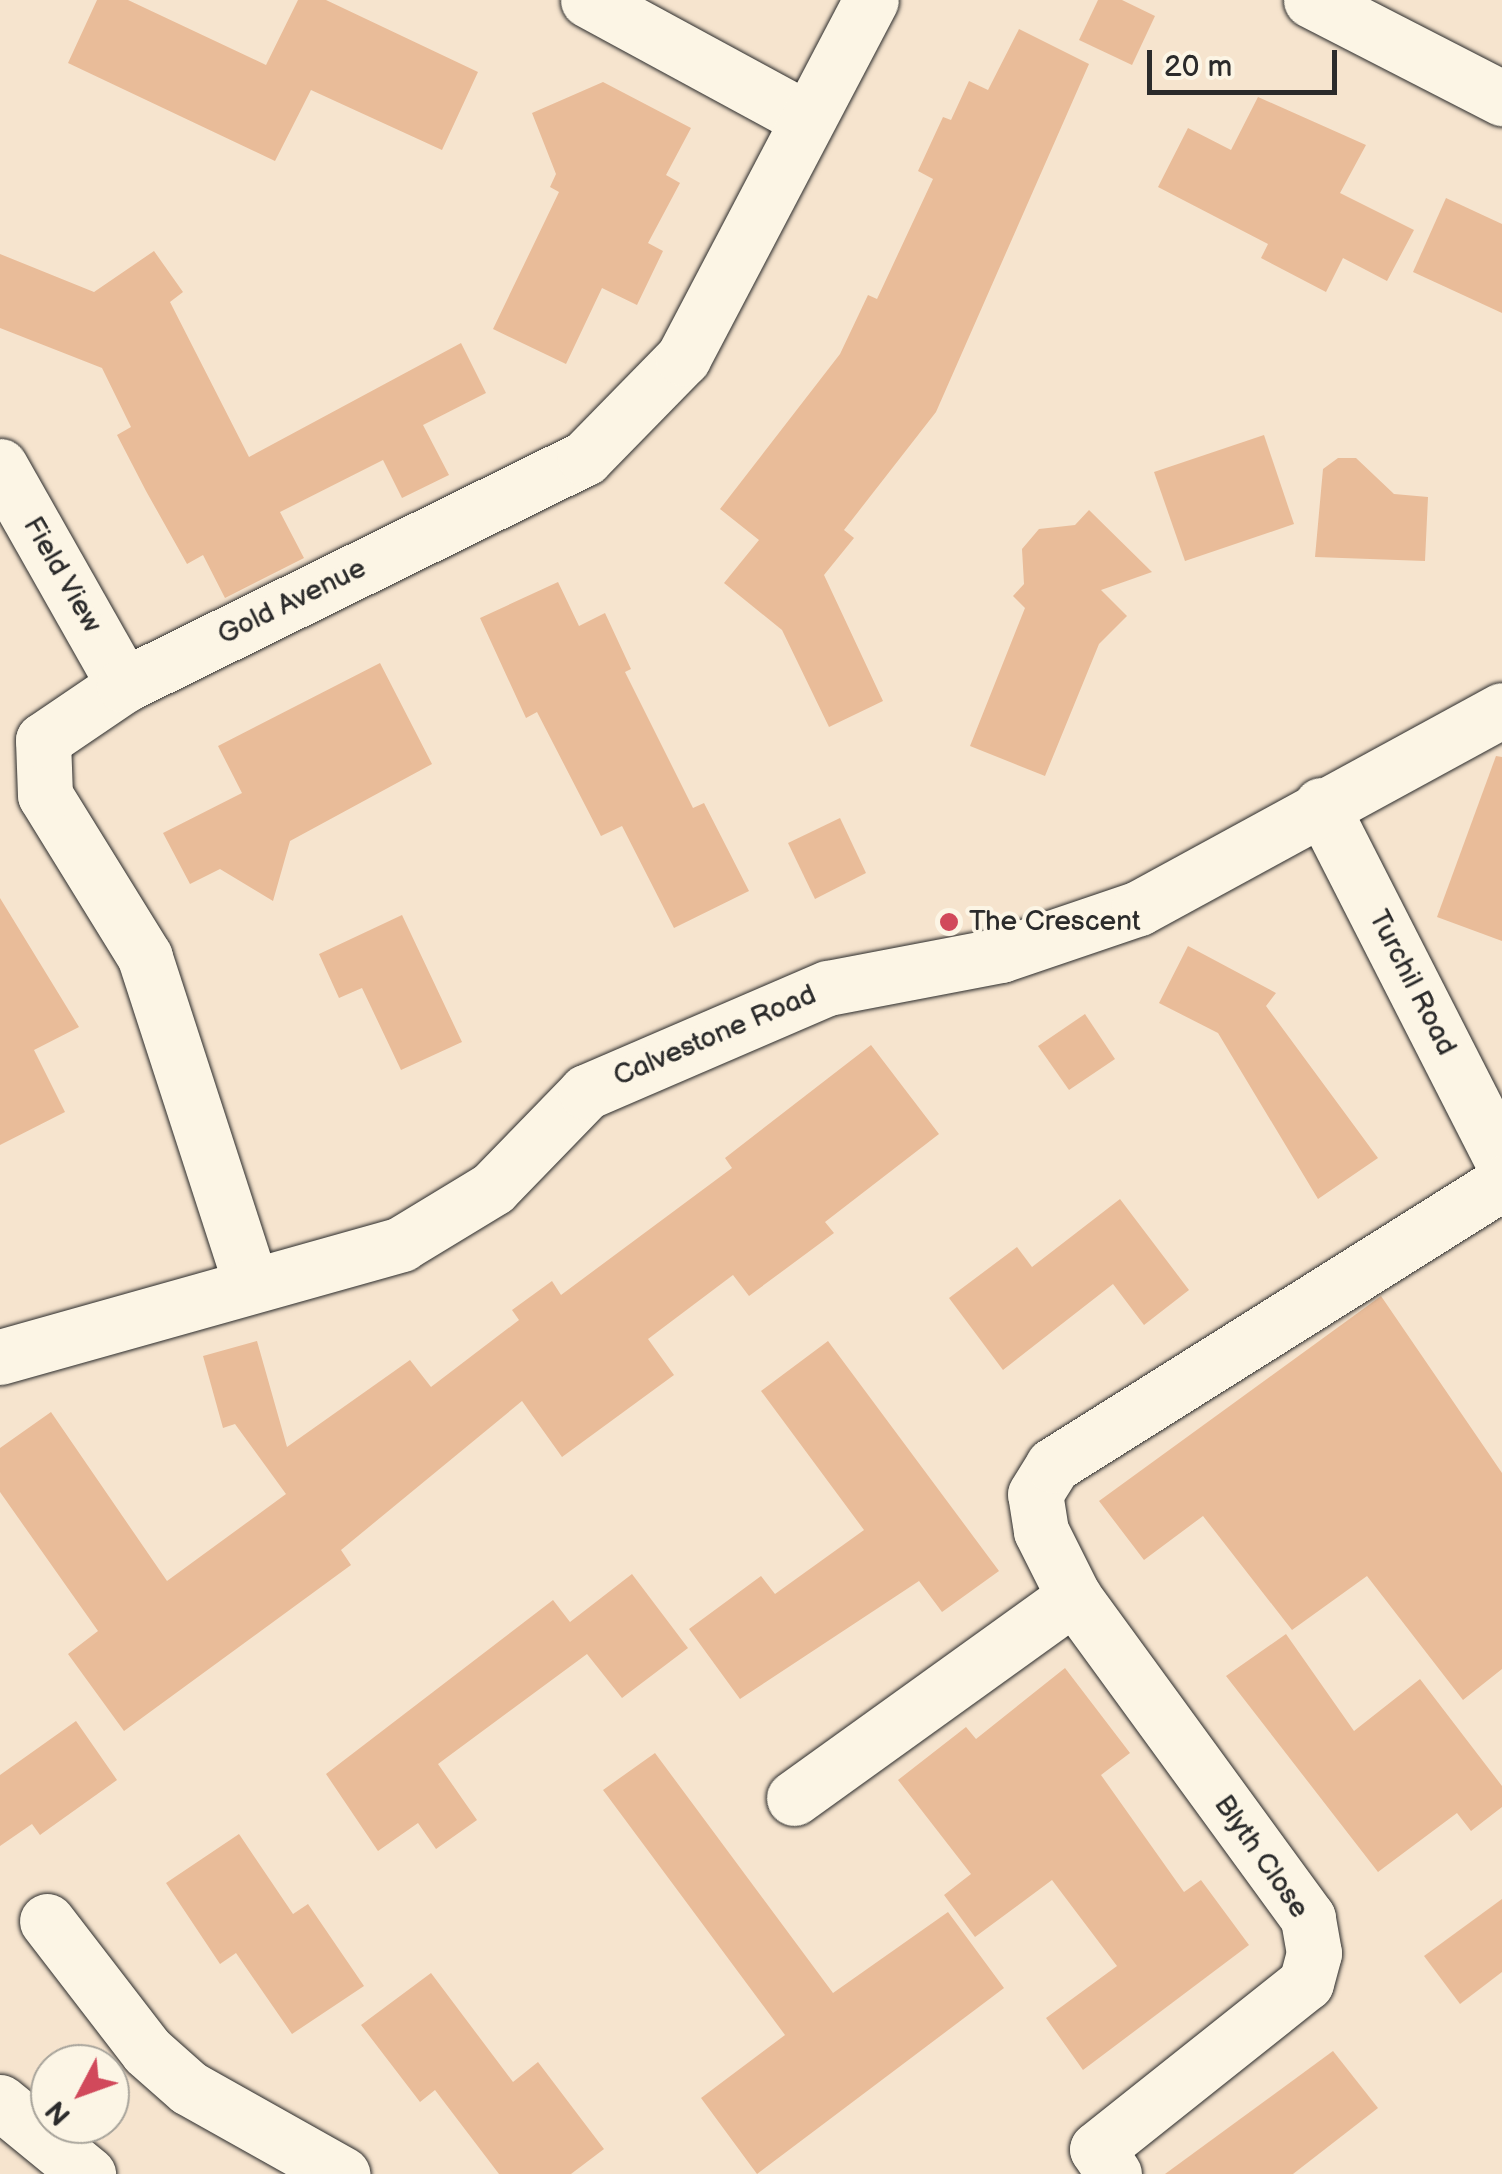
<!DOCTYPE html>
<style>
body{margin:0}
#map{position:relative;width:1502px;height:2174px;overflow:hidden;background:#f6e4ce;font-family:"Balsamiq Sans",sans-serif}
div>[style]{position:absolute}
.building>*{inset:0;background:#e9bc99}
.roads{filter:drop-shadow(0 0 2px #2b2b2b) drop-shadow(0 0 2px #2b2b2b)}
.street>*{height:55px;margin:-27.5px;padding:0 27.5px;transform-origin:27.5px;border-radius:27.5px;background:#fcf5e5}
.secondary>*{height:55px;margin:-27.5px;padding:0 27.5px;transform-origin:27.5px;border-radius:27.5px;background:#fcf5e5}
.dots>*{width:28px;height:28px;translate:-50% -50%;box-sizing:border-box;border:5px solid #fcf5e5;border-radius:50%}
span{translate:-50% -50%;white-space:nowrap;text-align:center;line-height:1.15;-webkit-text-stroke:8px #fcf5e5;paint-order:stroke}
.street-label{font-size:28px;color:#2b2b2b}
.poi-label{font-size:28px;color:#2b2b2b}
.left{translate:0 -50%;text-align:left}
.north{position:absolute;left:30px;top:2044px;width:100px;height:100px;box-sizing:border-box;background:#fcf5e5;border:2px solid #a8a49b;border-radius:50%;rotate:229deg;font-size:28px;font-weight:700;line-height:40px;text-align:center;color:#2b2b2b}
.north::after{content:'';display:block;margin:auto;width:35px;height:45px;background:#d1495b;clip-path:polygon(50% 0,100% 100%,50% 72%,0 100%)}
.scale{position:absolute;left:1147px;top:50px;width:190px;height:45px;box-sizing:border-box;border:5px solid #2b2b2b;border-top:0;padding-left:12px;font-size:30px;line-height:35px;white-space:nowrap;color:#2b2b2b;-webkit-text-stroke:8px #fcf5e5;paint-order:stroke}
</style>
<div id="map">
<div class="building">
<div style="clip-path:polygon(97px 0,128px 0,266px 65px,298px 0,326px 0,478px 72px,442px 150px,311px 90px,275px 161px,68px 63px)"></div>
<div style="clip-path:polygon(1098px 0,1122px 0,1155px 16px,1132px 65px,1079px 40px)"></div>
<div style="clip-path:polygon(1019px 29px,1089px 64px,936px 412px,844px 530px,854px 538px,824px 575px,883px 701px,829px 727px,782px 630px,724px 583px,759px 540px,720px 509px,840px 354px,868px 295px,877px 299px,933px 179px,918px 171px,943px 117px,951px 120px,969px 81px,988px 90px)"></div>
<div style="clip-path:polygon(603px 82px,691px 128px,666px 175px,680px 183px,648px 243px,663px 251px,637px 305px,602px 288px,566px 364px,493px 329px,559px 192px,550px 187px,556px 174px,532px 113px)"></div>
<div style="clip-path:polygon(1258px 97px,1366px 145px,1340px 193px,1414px 230px,1387px 281px,1343px 258px,1326px 292px,1261px 258px,1268px 244px,1158px 187px,1188px 128px,1231px 150px)"></div>
<div style="clip-path:polygon(1446px 198px,1502px 224px,1502px 313px,1413px 272px)"></div>
<div style="clip-path:polygon(154px 251px,183px 292px,170px 302px,249px 457px,461px 343px,486px 393px,423px 425px,449px 475px,402px 498px,383px 460px,280px 512px,304px 558px,225px 598px,203px 555px,187px 564px,146px 491px,117px 435px,131px 427px,102px 368px,0 328px,0 254px,94px 292px)"></div>
<div style="clip-path:polygon(1264px 435px,1294px 524px,1185px 561px,1154px 472px)"></div>
<div style="clip-path:polygon(1338px 458px,1356px 458px,1394px 494px,1428px 497px,1425px 561px,1315px 557px,1323px 469px)"></div>
<div style="clip-path:polygon(1089px 510px,1152px 572px,1101px 590px,1127px 616px,1099px 644px,1045px 776px,970px 746px,1025px 608px,1013px 596px,1024px 584px,1022px 549px,1039px 529px,1075px 525px)"></div>
<div style="clip-path:polygon(558px 582px,579px 626px,605px 613px,631px 669px,625px 672px,693px 808px,704px 803px,749px 891px,674px 928px,622px 826px,601px 836px,537px 712px,526px 718px,480px 618px)"></div>
<div style="clip-path:polygon(380px 663px,432px 764px,290px 841px,273px 901px,220px 869px,190px 884px,163px 833px,242px 793px,218px 746px)"></div>
<div style="clip-path:polygon(1496px 756px,1502px 757px,1502px 941px,1437px 917px)"></div>
<div style="clip-path:polygon(840px 818px,866px 873px,815px 899px,788px 843px)"></div>
<div style="clip-path:polygon(0 898px,79px 1027px,34px 1050px,65px 1112px,0 1145px)"></div>
<div style="clip-path:polygon(402px 915px,462px 1042px,401px 1070px,362px 988px,339px 998px,319px 954px)"></div>
<div style="clip-path:polygon(1188px 946px,1276px 993px,1266px 1006px,1378px 1158px,1318px 1199px,1218px 1033px,1159px 1003px)"></div>
<div style="clip-path:polygon(1085px 1014px,1115px 1059px,1069px 1090px,1038px 1046px)"></div>
<div style="clip-path:polygon(871px 1045px,939px 1134px,825px 1222px,834px 1233px,749px 1296px,733px 1275px,648px 1339px,674px 1375px,562px 1457px,522px 1401px,341px 1550px,351px 1565px,124px 1731px,68px 1654px,98px 1631px,0 1492px,0 1448px,51px 1412px,167px 1581px,286px 1494px,235px 1424px,223px 1428px,203px 1356px,257px 1341px,287px 1447px,410px 1360px,431px 1387px,519px 1320px,512px 1310px,552px 1281px,561px 1295px,732px 1168px,725px 1158px)"></div>
<div style="clip-path:polygon(1120px 1199px,1189px 1290px,1144px 1325px,1113px 1284px,1003px 1370px,949px 1298px,1017px 1247px,1032px 1267px)"></div>
<div style="clip-path:polygon(1381px 1296px,1502px 1473px,1502px 1669px,1463px 1700px,1367px 1576px,1292px 1630px,1203px 1516px,1144px 1560px,1099px 1501px)"></div>
<div style="clip-path:polygon(828px 1341px,999px 1571px,942px 1612px,919px 1581px,740px 1699px,689px 1629px,761px 1576px,775px 1594px,864px 1530px,761px 1391px)"></div>
<div style="clip-path:polygon(632px 1574px,688px 1648px,622px 1698px,587px 1654px,438px 1764px,477px 1820px,436px 1849px,418px 1823px,378px 1851px,326px 1774px,553px 1600px,570px 1622px)"></div>
<div style="clip-path:polygon(1286px 1634px,1354px 1731px,1420px 1679px,1502px 1786px,1502px 1807px,1471px 1831px,1457px 1813px,1378px 1872px,1226px 1676px)"></div>
<div style="clip-path:polygon(1065px 1668px,1130px 1753px,1101px 1775px,1184px 1892px,1201px 1880px,1249px 1945px,1083px 2070px,1046px 2018px,1117px 1966px,1052px 1880px,975px 1937px,944px 1895px,971px 1874px,898px 1780px,966px 1727px,976px 1739px)"></div>
<div style="clip-path:polygon(76px 1721px,117px 1780px,40px 1835px,32px 1824px,0 1846px,0 1775px)"></div>
<div style="clip-path:polygon(655px 1753px,833px 1993px,948px 1912px,1004px 1988px,757px 2174px,701px 2098px,785px 2035px,603px 1790px)"></div>
<div style="clip-path:polygon(239px 1834px,293px 1914px,308px 1904px,364px 1986px,292px 2034px,236px 1953px,220px 1964px,166px 1883px)"></div>
<div style="clip-path:polygon(1502px 1899px,1502px 1972px,1460px 2004px,1424px 1956px)"></div>
<div style="clip-path:polygon(431px 1973px,513px 2082px,538px 2062px,604px 2149px,571px 2174px,499px 2174px,435px 2090px,420px 2102px,361px 2025px)"></div>
<div style="clip-path:polygon(1333px 2051px,1378px 2108px,1293px 2174px,1165px 2174px)"></div>
</div>
<div class="roads">
<div class="street">
<div style="left:588px;top:0;width:249px;rotate:28.5deg"></div>
<div style="left:1311px;top:0;width:215px;rotate:27.2deg"></div>
<div style="left:0;top:466px;width:252px;rotate:60.5deg"></div>
<div style="left:1321px;top:805px;width:398px;rotate:63deg"></div>
<div style="left:250px;top:1281px;width:341px;rotate:-108deg"></div>
<div style="left:145px;top:957px;width:190px;rotate:-121.7deg"></div>
<div style="left:45px;top:795px;width:55px;rotate:-92.1deg"></div>
<div style="left:43px;top:740px;width:98px;rotate:-34.2deg"></div>
<div style="left:124px;top:685px;width:514px;rotate:-26.22deg"></div>
<div style="left:585px;top:458px;width:140px;rotate:-45.6deg"></div>
<div style="left:683px;top:358px;width:404px;rotate:-62.3deg"></div>
<div style="left:794px;top:1798px;width:345px;rotate:-35.7deg"></div>
<div style="left:47px;top:1921px;width:164px;rotate:52.4deg"></div>
<div style="left:147px;top:2051px;width:56px;rotate:41.4deg"></div>
<div style="left:189px;top:2088px;width:176px;rotate:29.3deg"></div>
<div style="left:0;top:2102px;width:114px;rotate:39.3deg"></div>
<div style="left:1114px;top:2174px;width:30px;rotate:-124deg"></div>
<div style="left:1097px;top:2149px;width:267px;rotate:-38.5deg"></div>
<div style="left:1306px;top:1983px;width:31px;rotate:-75deg"></div>
<div style="left:1314px;top:1953px;width:36px;rotate:-100deg"></div>
<div style="left:1308px;top:1918px;width:397px;rotate:-126.1deg"></div>
<div style="left:1074px;top:1597px;width:74px;rotate:-116.6deg"></div>
<div style="left:1041px;top:1531px;width:37px;rotate:-99deg"></div>
<div style="left:1035px;top:1494px;width:34px;rotate:-58deg"></div>
<div style="left:1053px;top:1465px;width:530px;rotate:-32.13deg"></div>
</div>
<div class="secondary">
<div style="left:0;top:1357px;width:417px;rotate:-15.7deg"></div>
<div style="left:401px;top:1244px;width:108px;rotate:-31.3deg"></div>
<div style="left:493px;top:1188px;width:134px;rotate:-45.9deg"></div>
<div style="left:586px;top:1092px;width:263px;rotate:-23.3deg"></div>
<div style="left:828px;top:988px;width:176px;rotate:-10.8deg"></div>
<div style="left:1001px;top:955px;width:146px;rotate:-18.8deg"></div>
<div style="left:1139px;top:908px;width:413px;rotate:-28.6deg"></div>
</div>
</div>
<div class="dots">
<div style="left:949px;top:922px;background:#d1495b"></div>
</div>
<div class="street-label">
<span style="left:62px;top:575px;rotate:60deg">Field View</span>
<span style="left:292px;top:602px;rotate:-26deg">Gold Avenue</span>
<span style="left:1412px;top:983px;rotate:63deg">Turchil Road</span>
<span style="left:715px;top:1036px;rotate:-23deg">Calvestone Road</span>
<span style="left:1261px;top:1857px;rotate:55deg">Blyth Close</span>
</div>
<div class="poi-label">
<span class="left" style="left:969px;top:922px">The Crescent</span>
</div>
<div class="north">N</div>
<div class="scale">20 m</div>
</div>
